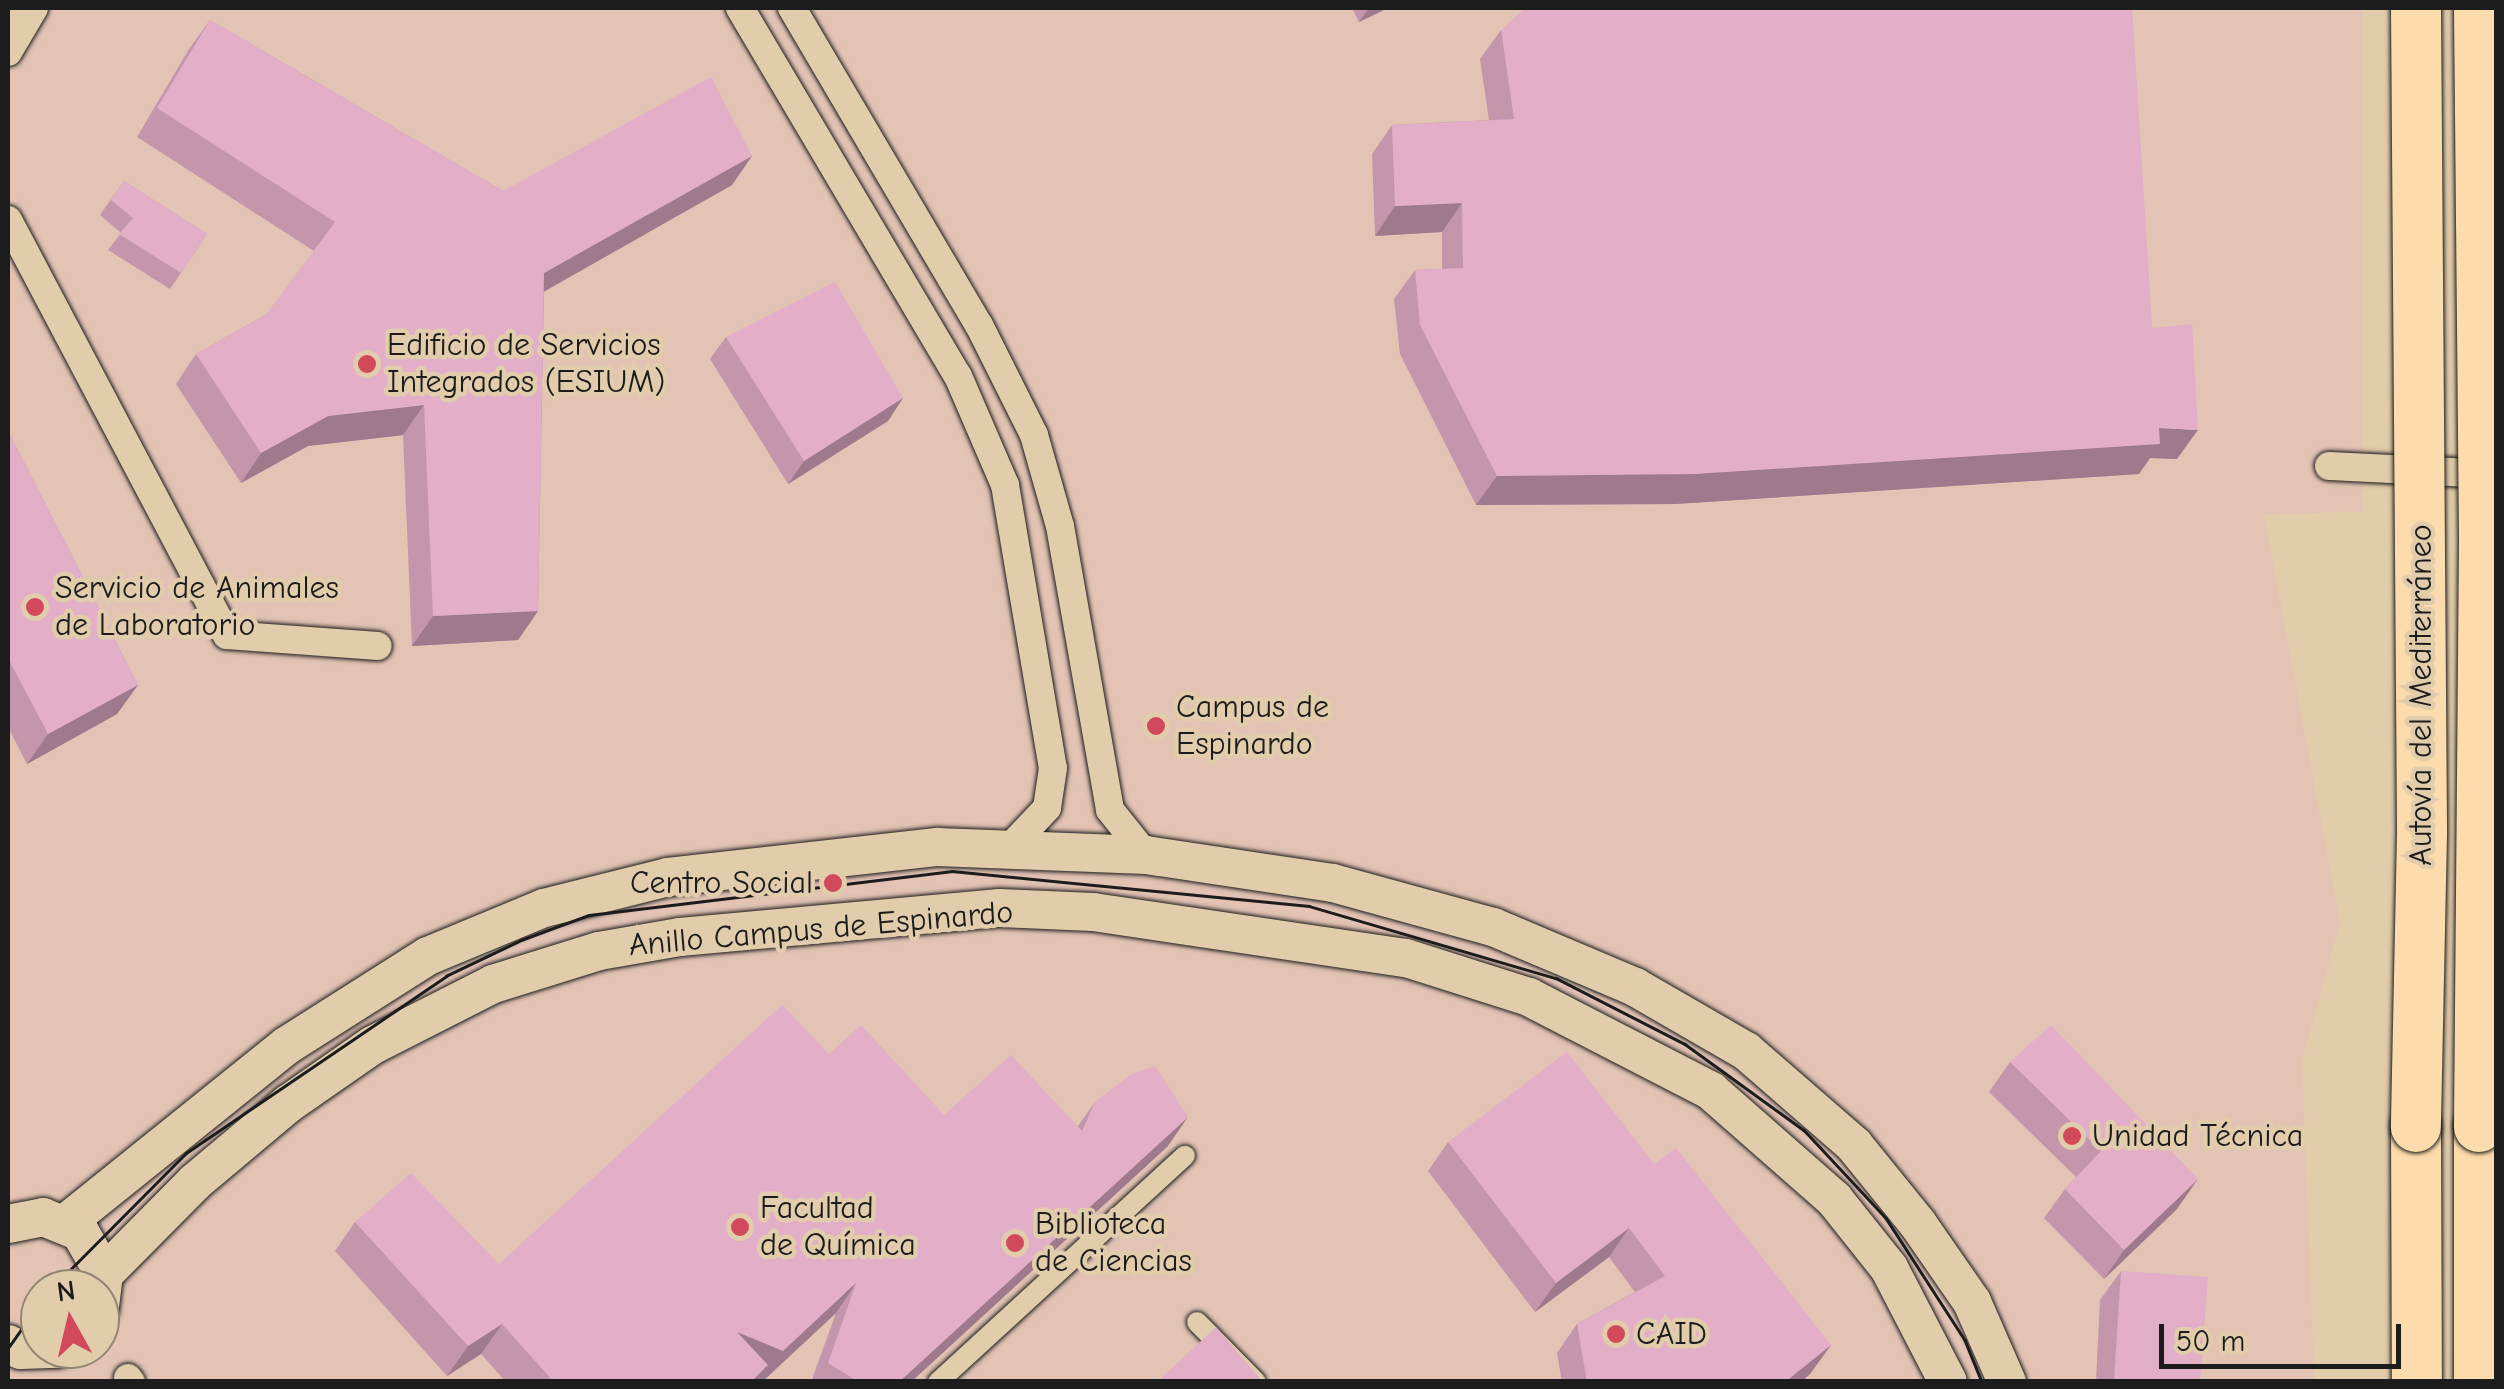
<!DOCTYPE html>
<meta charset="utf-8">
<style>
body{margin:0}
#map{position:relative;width:2504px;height:1389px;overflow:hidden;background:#e1ccab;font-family:"Comic Neue",sans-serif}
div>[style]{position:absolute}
.built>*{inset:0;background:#e2c3b4}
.roads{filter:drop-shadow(0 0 2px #1c1c1c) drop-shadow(0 0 2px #1c1c1c)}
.pedestrian>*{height:20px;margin:-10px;padding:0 10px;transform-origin:10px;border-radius:10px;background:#e1ccab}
.minor>*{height:28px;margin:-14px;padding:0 14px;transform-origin:14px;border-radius:14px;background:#e1ccab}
.secondary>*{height:38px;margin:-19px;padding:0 19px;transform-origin:19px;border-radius:19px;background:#e1ccab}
.motorway>*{height:50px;margin:-25px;padding:0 25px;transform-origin:25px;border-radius:25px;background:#fcdcac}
.tram>*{height:2.5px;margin:-1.25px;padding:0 1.25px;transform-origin:1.25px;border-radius:1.25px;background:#1c1c1c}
.bridges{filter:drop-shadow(0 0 2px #1c1c1c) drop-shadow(0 0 2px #1c1c1c)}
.motorway-bridge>*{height:50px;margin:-25px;padding:0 25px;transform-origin:25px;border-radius:25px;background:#fcdcac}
.wall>*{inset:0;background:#c396ac}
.shaded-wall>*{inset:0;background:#9f7a8c}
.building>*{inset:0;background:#e3aec8}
.dots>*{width:28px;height:28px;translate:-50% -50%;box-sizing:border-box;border:5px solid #e1ccab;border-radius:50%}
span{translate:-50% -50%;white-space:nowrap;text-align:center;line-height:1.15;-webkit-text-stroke:9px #e1ccab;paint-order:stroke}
.poi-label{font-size:32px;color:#1c1c1c}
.left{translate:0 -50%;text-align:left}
.right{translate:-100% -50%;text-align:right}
.street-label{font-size:32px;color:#1c1c1c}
.frame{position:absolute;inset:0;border:10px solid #1c1c1c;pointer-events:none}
.north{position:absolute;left:20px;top:1269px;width:100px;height:100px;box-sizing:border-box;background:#e1ccab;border:2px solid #928672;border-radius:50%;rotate:352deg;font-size:28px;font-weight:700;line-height:40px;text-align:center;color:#1c1c1c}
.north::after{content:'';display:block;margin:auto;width:35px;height:45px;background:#d1495b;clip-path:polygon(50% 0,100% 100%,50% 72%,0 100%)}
.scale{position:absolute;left:2159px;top:1324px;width:242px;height:45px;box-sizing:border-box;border:5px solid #1c1c1c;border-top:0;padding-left:12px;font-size:30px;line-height:35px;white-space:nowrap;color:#1c1c1c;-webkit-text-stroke:8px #e1ccab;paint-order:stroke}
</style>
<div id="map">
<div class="built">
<div style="clip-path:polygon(evenodd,8px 8px,2363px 8px,2363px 511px,2264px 515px,2340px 923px,2302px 1060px,2314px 1381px,8px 1382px,8px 8px,40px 1289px,100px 1289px,100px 1349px,40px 1349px,40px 1289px)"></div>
</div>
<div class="roads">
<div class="pedestrian">
<div style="left:1197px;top:1322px;width:84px;rotate:45.5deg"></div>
<div style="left:938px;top:1382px;width:335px;rotate:-42.5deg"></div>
</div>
<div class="minor">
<div style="left:740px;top:8px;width:428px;rotate:59.4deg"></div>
<div style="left:958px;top:376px;width:119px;rotate:66.7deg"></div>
<div style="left:1005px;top:485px;width:287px;rotate:80.4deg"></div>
<div style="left:1053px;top:768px;width:40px;rotate:98.5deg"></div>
<div style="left:1047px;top:808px;width:51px;rotate:133.4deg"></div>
<div style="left:792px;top:8px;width:368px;rotate:59.5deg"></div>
<div style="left:979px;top:325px;width:123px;rotate:63.4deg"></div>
<div style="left:1034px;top:435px;width:95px;rotate:74.1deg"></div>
<div style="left:1060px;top:526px;width:288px;rotate:80deg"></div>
<div style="left:1110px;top:810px;width:58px;rotate:51.3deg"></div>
<div style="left:8px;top:10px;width:4px;rotate:-34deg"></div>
<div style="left:8px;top:52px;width:51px;rotate:-59.4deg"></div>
<div style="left:8px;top:220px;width:469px;rotate:62.2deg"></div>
<div style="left:227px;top:635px;width:151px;rotate:4.2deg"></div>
<div style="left:2329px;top:466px;width:164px;rotate:2.8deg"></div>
<div style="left:128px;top:1378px;width:5px;rotate:53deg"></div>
</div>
<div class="secondary">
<div style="left:66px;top:1223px;width:282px;rotate:-38.8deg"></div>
<div style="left:286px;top:1046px;width:168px;rotate:-32.4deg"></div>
<div style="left:428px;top:956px;width:126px;rotate:-22.5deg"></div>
<div style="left:544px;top:908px;width:128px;rotate:-14deg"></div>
<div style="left:668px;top:877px;width:271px;rotate:-6.4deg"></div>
<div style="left:937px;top:847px;width:209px;rotate:2.2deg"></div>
<div style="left:1146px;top:855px;width:189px;rotate:8.5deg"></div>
<div style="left:1333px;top:883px;width:166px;rotate:15.4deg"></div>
<div style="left:1493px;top:927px;width:154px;rotate:22.9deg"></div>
<div style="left:1635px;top:987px;width:128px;rotate:30deg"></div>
<div style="left:1746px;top:1051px;width:143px;rotate:41deg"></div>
<div style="left:1854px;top:1145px;width:102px;rotate:51deg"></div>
<div style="left:1918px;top:1224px;width:95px;rotate:55.3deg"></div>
<div style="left:1972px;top:1302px;width:87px;rotate:66.4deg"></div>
<div style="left:8px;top:1224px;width:36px;rotate:-11deg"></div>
<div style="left:43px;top:1217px;width:40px;rotate:22deg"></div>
<div style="left:80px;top:1232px;width:48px;rotate:60.3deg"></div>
<div style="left:104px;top:1274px;width:35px;rotate:97deg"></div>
<div style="left:104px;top:1274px;width:129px;rotate:-45.3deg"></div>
<div style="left:195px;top:1182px;width:121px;rotate:-40deg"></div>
<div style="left:288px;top:1104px;width:103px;rotate:-34.8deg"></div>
<div style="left:373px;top:1045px;width:135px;rotate:-26.9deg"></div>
<div style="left:493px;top:984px;width:111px;rotate:-17.3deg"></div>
<div style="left:599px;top:951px;width:82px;rotate:-9.8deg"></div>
<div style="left:680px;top:937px;width:321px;rotate:-5.2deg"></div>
<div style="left:1000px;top:908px;width:93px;rotate:2.5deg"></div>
<div style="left:1093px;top:912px;width:316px;rotate:8.4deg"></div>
<div style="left:1406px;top:958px;width:129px;rotate:17.6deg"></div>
<div style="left:1529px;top:997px;width:205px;rotate:27.3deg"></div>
<div style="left:1711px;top:1091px;width:164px;rotate:41.3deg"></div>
<div style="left:1834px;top:1199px;width:88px;rotate:51.4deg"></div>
<div style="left:1889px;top:1268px;width:128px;rotate:62.6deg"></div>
<div style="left:8px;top:1344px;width:14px;rotate:25deg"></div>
<div style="left:21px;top:1350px;width:37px;rotate:-2deg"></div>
</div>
<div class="motorway">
<div style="left:2416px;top:1127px;width:255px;rotate:89.8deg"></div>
<div style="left:2479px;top:1127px;width:255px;rotate:90deg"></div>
</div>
</div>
<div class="tram">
<div style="left:51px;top:1289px;width:192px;rotate:-45.2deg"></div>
<div style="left:186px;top:1153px;width:315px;rotate:-34.2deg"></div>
<div style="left:446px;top:976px;width:83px;rotate:-25.6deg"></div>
<div style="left:521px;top:940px;width:72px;rotate:-20.2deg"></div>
<div style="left:589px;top:915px;width:366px;rotate:-6.9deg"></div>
<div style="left:952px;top:871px;width:359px;rotate:5.6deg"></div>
<div style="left:1309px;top:906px;width:257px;rotate:16.3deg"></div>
<div style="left:1556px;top:978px;width:145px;rotate:27.1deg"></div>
<div style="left:1685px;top:1044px;width:147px;rotate:35.9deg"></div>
<div style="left:1804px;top:1130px;width:120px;rotate:47deg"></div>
<div style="left:1886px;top:1218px;width:145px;rotate:57.1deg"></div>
<div style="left:1965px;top:1340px;width:45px;rotate:68deg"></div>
<div style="left:8px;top:1348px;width:55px;rotate:-54.6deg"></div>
</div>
<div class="bridges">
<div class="motorway-bridge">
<div style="left:2416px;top:8px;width:826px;rotate:89.58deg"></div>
<div style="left:2422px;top:834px;width:293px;rotate:91.2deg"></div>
<div style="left:2479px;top:8px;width:534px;rotate:89.46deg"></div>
<div style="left:2484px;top:542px;width:585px;rotate:90.49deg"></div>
</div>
</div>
<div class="wall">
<div style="clip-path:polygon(1352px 8px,1388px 8px,1359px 22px)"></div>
<div style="clip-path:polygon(210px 20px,503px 191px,752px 156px,732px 185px,544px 291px,538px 611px,518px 640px,412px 646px,403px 435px,308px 446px,241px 483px,176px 384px,196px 354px,267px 314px,314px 251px,137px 137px,189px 49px)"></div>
<div style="clip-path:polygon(1501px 30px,2152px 328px,2177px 459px,2150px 458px,2139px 474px,1675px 504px,1476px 505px,1400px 354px,1394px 299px,1415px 270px,1442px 269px,1442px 232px,1375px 236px,1372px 154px,1392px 125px,1489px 120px,1480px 59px)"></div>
<div style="clip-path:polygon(124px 181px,207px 234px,170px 289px,108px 250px,121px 233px,100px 215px)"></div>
<div style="clip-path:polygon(726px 337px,903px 398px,888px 421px,788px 484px,710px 359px)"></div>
<div style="clip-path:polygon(8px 431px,138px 685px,117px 714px,27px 764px,8px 727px)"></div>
<div style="clip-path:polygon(829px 1054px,944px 1115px,1078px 1126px,1095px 1102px,1168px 1146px,911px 1382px,811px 1382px,836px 1313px,763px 1381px,759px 1379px,757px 1382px,506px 1382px,481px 1354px,447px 1376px,335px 1251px,355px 1222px,499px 1264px)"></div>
<div style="clip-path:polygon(2010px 1062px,2177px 1209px,2104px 1279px,2044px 1218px,2065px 1189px,2076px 1177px,1989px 1092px)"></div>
<div style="clip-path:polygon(1448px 1142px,1654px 1164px,1831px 1345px,1810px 1374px,1801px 1382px,1562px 1382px,1557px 1353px,1577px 1324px,1635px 1292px,1609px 1257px,1535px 1312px,1428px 1171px)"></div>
<div style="clip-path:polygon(2121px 1271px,2200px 1382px,2096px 1382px,2100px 1300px)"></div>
</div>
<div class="shaded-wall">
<div style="clip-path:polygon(1369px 8px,1388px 8px,1359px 22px)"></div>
<div style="clip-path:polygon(752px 156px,732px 185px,524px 303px,544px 273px)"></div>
<div style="clip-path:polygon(1462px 203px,1442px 232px,1375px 236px,1395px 206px)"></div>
<div style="clip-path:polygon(903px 398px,888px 421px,788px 484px,804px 461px)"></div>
<div style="clip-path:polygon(424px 405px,403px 435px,308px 446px,241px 483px,261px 453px,328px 416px)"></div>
<div style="clip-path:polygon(2159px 428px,2198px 430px,2177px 459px,2150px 458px,2139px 474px,1675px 504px,1476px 505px,1497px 476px)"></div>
<div style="clip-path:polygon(538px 611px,518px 640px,412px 646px,433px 616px)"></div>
<div style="clip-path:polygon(138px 685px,117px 714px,27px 764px,48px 734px)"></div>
<div style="clip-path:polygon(1188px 1117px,1168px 1146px,911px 1382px,899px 1382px)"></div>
<div style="clip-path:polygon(2198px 1179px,2177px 1209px,2104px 1279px,2124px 1250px)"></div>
<div style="clip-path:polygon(1629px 1228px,1609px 1257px,1535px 1312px,1556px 1283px)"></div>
<div style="clip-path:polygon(856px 1283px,836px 1313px,763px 1381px,759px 1379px,757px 1382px,751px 1382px,737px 1332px)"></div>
<div style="clip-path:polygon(502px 1324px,481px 1354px,447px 1376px,468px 1346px)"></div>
<div style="clip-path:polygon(1831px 1345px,1810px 1374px,1801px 1382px,1785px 1382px)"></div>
</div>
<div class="building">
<div style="clip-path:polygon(1525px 8px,2132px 8px,2152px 328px,2192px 324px,2198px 430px,2159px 428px,2160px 444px,1695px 474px,1497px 476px,1420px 325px,1415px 270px,1463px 268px,1462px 203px,1395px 206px,1392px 125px,1514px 119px,1501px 30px)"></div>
<div style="clip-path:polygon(210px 20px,503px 191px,711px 77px,752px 156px,544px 273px,538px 611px,433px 616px,424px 405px,328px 416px,261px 453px,196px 354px,267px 314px,335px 222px,157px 108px)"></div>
<div style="clip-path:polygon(124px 181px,207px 234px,181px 273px,119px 234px,133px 218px,111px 200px)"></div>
<div style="clip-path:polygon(835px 282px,903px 398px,804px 461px,726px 337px)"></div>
<div style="clip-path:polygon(8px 431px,138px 685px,48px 734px,8px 658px)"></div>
<div style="clip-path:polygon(782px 1005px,829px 1054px,861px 1025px,944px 1115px,1011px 1055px,1082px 1131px,1095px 1102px,1130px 1075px,1155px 1066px,1188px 1117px,899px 1382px,859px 1382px,828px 1363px,856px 1283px,783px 1351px,737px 1332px,768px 1365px,751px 1382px,554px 1382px,502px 1324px,468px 1346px,355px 1222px,411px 1173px,499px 1264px)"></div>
<div style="clip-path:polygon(2051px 1025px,2198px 1179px,2124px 1250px,2065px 1189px,2101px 1151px,2010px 1062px)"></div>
<div style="clip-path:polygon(1567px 1052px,1654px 1164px,1676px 1148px,1831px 1345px,1785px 1382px,1587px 1382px,1577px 1324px,1665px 1276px,1629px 1228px,1556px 1283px,1448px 1142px)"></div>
<div style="clip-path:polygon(2121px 1271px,2208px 1277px,2200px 1382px,2114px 1382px)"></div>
<div style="clip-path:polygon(1216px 1327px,1263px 1382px,1157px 1382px)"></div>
</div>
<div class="dots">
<div style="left:367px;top:364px;background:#d1495b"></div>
<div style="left:35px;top:607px;background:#d1495b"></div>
<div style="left:1156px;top:726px;background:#d1495b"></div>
<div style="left:833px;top:883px;background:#d1495b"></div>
<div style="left:2072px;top:1136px;background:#d1495b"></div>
<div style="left:740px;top:1227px;background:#d1495b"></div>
<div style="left:1015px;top:1243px;background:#d1495b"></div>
<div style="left:1616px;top:1334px;background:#d1495b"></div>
</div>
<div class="poi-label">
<span class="left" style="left:387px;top:364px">Edificio de Servicios<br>Integrados (ESIUM)</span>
<span class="left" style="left:55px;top:607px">Servicio de Animales<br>de Laboratorio</span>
<span class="left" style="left:1176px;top:726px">Campus de<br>Espinardo</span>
<span class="right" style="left:813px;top:883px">Centro Social</span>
<span class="left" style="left:2092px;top:1136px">Unidad Técnica</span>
<span class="left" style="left:760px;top:1227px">Facultad<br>de Química</span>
<span class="left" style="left:1035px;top:1243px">Biblioteca<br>de Ciencias</span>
<span class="left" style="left:1636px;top:1334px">CAID</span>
</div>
<div class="street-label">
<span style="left:2421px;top:695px;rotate:-90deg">Autovía del Mediterráneo</span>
<span style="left:821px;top:929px;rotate:-5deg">Anillo Campus de Espinardo</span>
</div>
<div class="frame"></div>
<div class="north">N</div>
<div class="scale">50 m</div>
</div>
